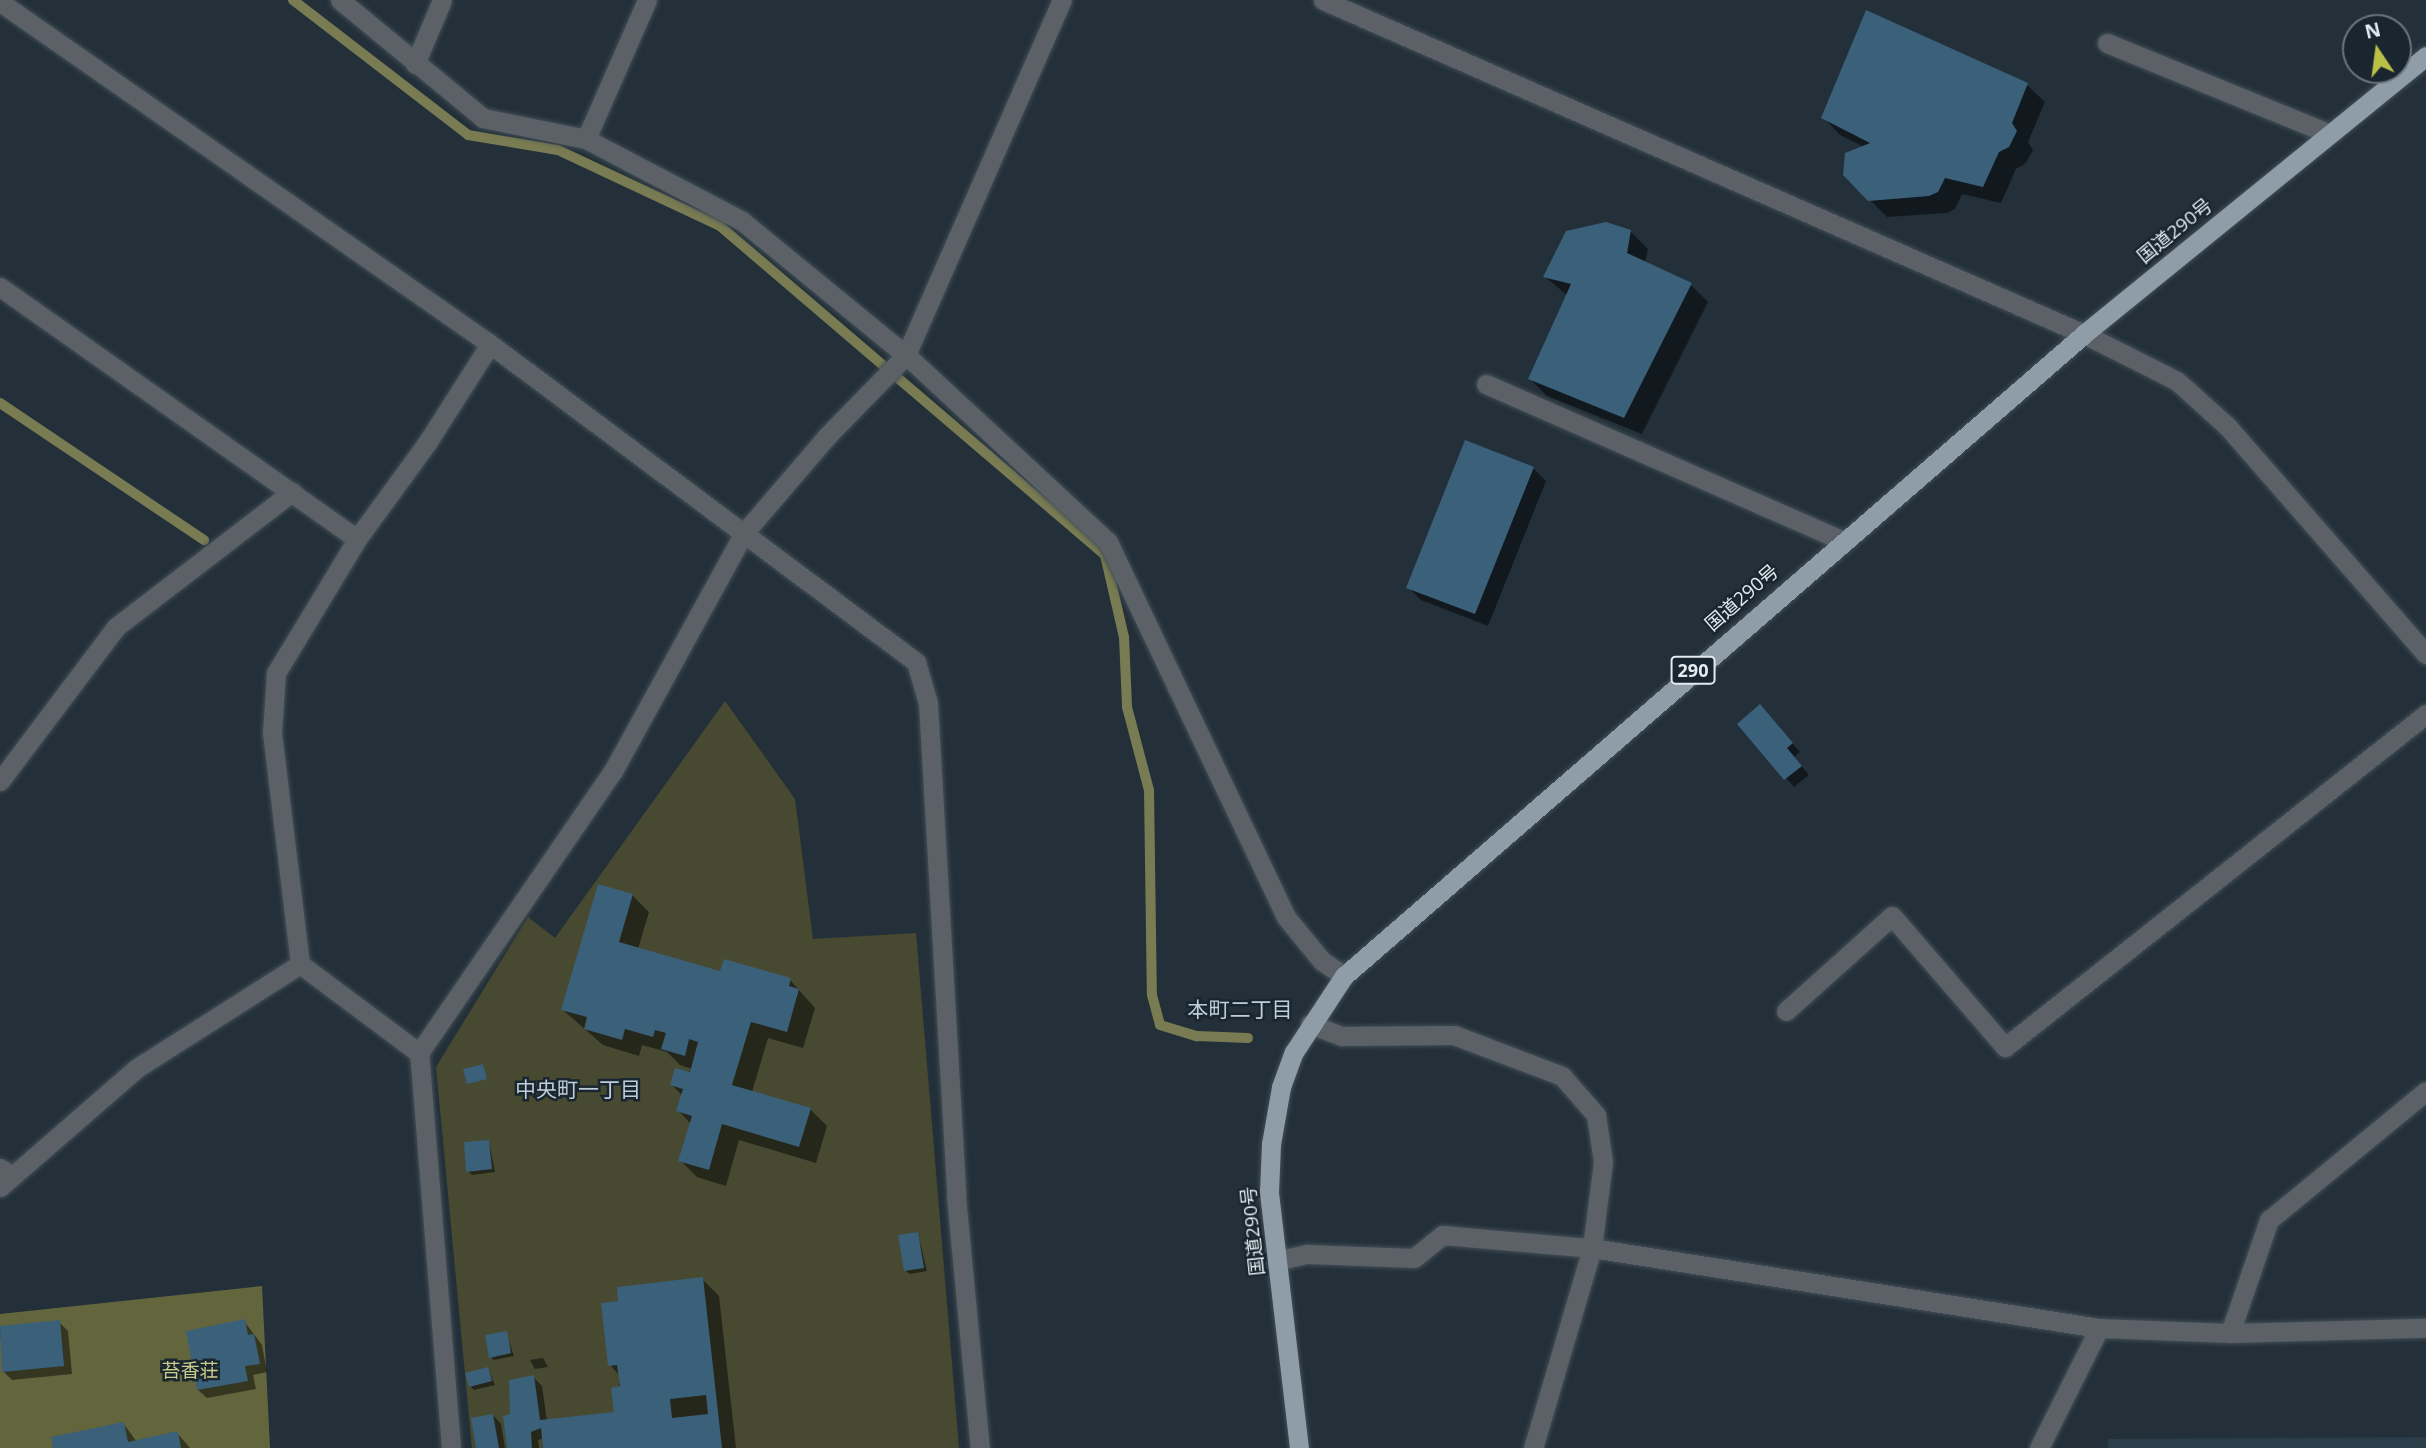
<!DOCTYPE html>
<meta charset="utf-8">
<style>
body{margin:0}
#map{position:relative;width:2426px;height:1448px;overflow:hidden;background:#233039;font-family:"Open Sans","Noto Sans JP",sans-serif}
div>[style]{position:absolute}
.built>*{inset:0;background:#2a3d49}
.green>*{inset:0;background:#474931}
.forest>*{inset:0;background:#63663d}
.shadow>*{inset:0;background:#0007}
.stream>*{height:10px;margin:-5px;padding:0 5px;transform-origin:5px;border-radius:5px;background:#797c52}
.building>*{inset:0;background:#3a607a}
.roads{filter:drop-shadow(0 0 2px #424e56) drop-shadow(0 0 2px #424e56)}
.minor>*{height:19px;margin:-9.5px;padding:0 9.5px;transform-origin:9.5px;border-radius:9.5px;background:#5b6166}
.tertiary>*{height:19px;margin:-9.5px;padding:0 9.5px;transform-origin:9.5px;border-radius:9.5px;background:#5b6166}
.trunk>*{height:19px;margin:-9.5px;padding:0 9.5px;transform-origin:9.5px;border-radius:9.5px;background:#8e9da8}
span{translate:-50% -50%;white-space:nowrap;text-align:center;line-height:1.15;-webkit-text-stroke:5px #1a262f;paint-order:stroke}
.shield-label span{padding:2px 5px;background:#1a262f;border:2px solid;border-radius:5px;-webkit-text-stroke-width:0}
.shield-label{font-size:18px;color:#e3ebf1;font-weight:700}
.street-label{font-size:19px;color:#e3ebf1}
.park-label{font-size:19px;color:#c9cf89}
.neighbourhood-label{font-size:21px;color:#bdcdd9}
.north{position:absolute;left:2342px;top:14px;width:70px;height:70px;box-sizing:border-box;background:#1a262f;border:2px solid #6a757d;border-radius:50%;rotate:347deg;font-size:19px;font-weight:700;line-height:28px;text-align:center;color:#e3ebf1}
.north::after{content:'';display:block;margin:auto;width:24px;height:32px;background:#bac045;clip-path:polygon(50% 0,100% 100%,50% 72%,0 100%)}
</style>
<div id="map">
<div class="built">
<div style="clip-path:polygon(2426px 1437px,2426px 1448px,2108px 1448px,2108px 1439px)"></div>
</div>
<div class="green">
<div style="clip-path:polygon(725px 701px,795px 799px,813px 939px,916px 933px,959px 1448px,472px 1448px,436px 1067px,528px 917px,555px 938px)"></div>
</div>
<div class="forest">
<div style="clip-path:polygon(262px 1286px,270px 1448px,0 1448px,0 1314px)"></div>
</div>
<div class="shadow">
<div style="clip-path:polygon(1867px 12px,2027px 85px,2045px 102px,2028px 142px,2033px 150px,2026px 163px,2016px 169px,2001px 203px,1962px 194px,1955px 209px,1947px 213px,1887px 217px,1845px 175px,1864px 147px,1840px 135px,1823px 117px)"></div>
<div style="clip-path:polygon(1631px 232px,1648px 249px,1645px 263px,1691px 285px,1708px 302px,1642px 434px,1547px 396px,1530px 379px,1567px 295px,1545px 277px)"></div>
<div style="clip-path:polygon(1533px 468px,1546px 481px,1488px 626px,1421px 600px,1408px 587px)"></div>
<div style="clip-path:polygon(1768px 715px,1800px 752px,1794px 757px,1809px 775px,1794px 787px,1739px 724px)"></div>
<div style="clip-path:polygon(632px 895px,649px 912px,638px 949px,722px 973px,790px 980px,815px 1008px,803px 1048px,768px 1038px,752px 1092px,810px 1109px,827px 1126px,816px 1163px,739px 1140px,726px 1186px,697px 1177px,680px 1160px,691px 1124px,678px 1110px,682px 1095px,672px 1085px,692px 1069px,680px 1065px,667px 1052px,642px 1045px,639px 1056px,603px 1045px,563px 1010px)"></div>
<div style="clip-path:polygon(489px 1142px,495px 1172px,472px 1175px,468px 1171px)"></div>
<div style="clip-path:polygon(918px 1234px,927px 1271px,910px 1274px,906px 1271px)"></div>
<div style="clip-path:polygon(702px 1279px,719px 1296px,736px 1448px,545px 1448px,544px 1438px,538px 1440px,539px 1448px,509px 1448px,511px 1416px,533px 1377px,542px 1386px,547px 1421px,616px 1413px,620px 1376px,610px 1365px,620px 1303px)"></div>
<div style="clip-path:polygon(244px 1321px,262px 1345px,267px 1372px,253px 1375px,256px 1389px,207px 1398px,198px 1390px)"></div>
<div style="clip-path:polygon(59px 1322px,68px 1331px,72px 1374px,12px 1380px,3px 1371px,0 1328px)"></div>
<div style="clip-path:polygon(506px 1333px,514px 1356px,494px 1360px,490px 1357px)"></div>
<div style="clip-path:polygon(543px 1358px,548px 1367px,535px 1369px,530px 1360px)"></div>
<div style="clip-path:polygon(488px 1369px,495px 1385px,474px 1390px,470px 1386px)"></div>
<div style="clip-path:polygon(493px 1415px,501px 1424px,505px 1448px,478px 1448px)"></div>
<div style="clip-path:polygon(123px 1423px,137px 1442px,177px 1433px,190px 1448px,55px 1448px)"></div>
</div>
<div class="stream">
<div style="left:293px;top:0;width:221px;rotate:37.6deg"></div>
<div style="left:468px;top:135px;width:91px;rotate:9.5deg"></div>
<div style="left:558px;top:150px;width:179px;rotate:25.1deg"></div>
<div style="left:720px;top:226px;width:506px;rotate:40.52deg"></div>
<div style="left:1105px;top:555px;width:84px;rotate:77deg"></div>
<div style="left:1124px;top:637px;width:70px;rotate:87.5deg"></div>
<div style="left:1127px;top:707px;width:86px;rotate:75.2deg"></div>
<div style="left:1149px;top:790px;width:205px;rotate:89.2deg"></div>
<div style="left:1152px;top:995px;width:31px;rotate:75deg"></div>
<div style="left:1160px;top:1025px;width:39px;rotate:17deg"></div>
<div style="left:1197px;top:1036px;width:51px;rotate:2.2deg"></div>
<div style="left:0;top:403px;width:246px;rotate:33.9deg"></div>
</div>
<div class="building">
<div style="clip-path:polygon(1866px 10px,2028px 83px,2012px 123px,2017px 131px,2009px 147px,1999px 152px,1983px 187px,1945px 178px,1938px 192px,1929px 196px,1868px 201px,1843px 175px,1845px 153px,1870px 143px,1821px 118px)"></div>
<div style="clip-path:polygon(1606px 222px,1631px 230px,1627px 253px,1692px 283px,1624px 418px,1528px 379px,1571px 284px,1543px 277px,1566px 231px)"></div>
<div style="clip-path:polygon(1465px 440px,1534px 467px,1475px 614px,1406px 588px)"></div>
<div style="clip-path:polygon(1760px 704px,1793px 743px,1787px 748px,1802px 766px,1784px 780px,1737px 724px)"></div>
<div style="clip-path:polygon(598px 884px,633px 894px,619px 942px,720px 971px,724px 959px,791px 978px,789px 986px,799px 989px,787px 1032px,751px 1022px,732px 1085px,811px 1108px,799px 1147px,722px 1124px,709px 1170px,678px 1161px,692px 1116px,676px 1111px,683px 1089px,670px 1085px,675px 1068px,690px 1072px,698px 1042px,689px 1039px,685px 1056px,661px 1049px,666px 1033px,655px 1030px,653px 1037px,625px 1029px,622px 1040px,584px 1029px,587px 1017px,561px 1010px)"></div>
<div style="clip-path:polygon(483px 1064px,487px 1079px,467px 1084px,463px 1069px)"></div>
<div style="clip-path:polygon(489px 1140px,492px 1169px,466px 1172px,464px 1142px)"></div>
<div style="clip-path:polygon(918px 1232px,924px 1268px,904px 1271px,898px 1235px)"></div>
<div style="clip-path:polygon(evenodd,703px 1277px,722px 1448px,543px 1448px,541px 1428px,531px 1432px,532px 1448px,507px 1448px,503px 1416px,510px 1414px,509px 1380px,534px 1375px,540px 1420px,614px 1412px,611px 1388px,620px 1386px,617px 1365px,608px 1366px,601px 1303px,618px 1301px,617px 1287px,703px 1277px,706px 1395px,708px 1414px,672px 1418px,670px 1399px,706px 1395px)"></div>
<div style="clip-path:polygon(245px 1319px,248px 1335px,254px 1334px,260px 1364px,245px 1366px,248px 1381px,197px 1390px,186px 1331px)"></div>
<div style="clip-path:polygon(60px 1320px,64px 1366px,2px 1372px,0 1326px)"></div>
<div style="clip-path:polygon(507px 1331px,511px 1353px,489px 1358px,485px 1335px)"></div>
<div style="clip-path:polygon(488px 1367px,492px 1381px,469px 1387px,465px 1373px)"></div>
<div style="clip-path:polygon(493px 1414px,499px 1448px,476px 1448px,471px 1418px)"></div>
<div style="clip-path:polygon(124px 1422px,128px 1442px,178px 1431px,181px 1448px,53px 1448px,51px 1437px)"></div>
</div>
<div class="roads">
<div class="minor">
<div style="left:340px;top:0;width:185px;rotate:39.5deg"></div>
<div style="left:483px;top:118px;width:105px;rotate:11.5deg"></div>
<div style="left:586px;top:139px;width:176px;rotate:27.7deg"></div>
<div style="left:742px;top:221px;width:212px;rotate:39.3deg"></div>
<div style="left:906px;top:355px;width:275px;rotate:42.8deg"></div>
<div style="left:1108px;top:542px;width:415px;rotate:64.6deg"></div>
<div style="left:1286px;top:917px;width:57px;rotate:50.7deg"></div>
<div style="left:1322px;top:961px;width:27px;rotate:34deg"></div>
<div style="left:0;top:2px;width:598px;rotate:34.91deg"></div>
<div style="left:490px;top:344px;width:532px;rotate:36.74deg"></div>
<div style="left:916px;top:662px;width:43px;rotate:73.7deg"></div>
<div style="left:928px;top:703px;width:494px;rotate:86.7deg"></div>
<div style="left:956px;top:1196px;width:253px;rotate:84.6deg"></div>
<div style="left:2107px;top:43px;width:241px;rotate:22.2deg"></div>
<div style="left:415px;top:64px;width:69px;rotate:-67.1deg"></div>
<div style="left:586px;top:139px;width:152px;rotate:-66.3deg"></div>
<div style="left:0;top:287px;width:437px;rotate:35.2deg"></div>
<div style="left:2084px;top:334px;width:104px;rotate:26.8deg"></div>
<div style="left:2177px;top:381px;width:67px;rotate:42deg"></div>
<div style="left:2227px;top:426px;width:303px;rotate:48.9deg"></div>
<div style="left:1486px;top:384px;width:390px;rotate:23.7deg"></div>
<div style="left:0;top:781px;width:193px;rotate:-53deg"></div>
<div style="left:116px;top:627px;width:222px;rotate:-37.5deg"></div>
<div style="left:1786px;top:1011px;width:142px;rotate:-41.9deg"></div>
<div style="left:1892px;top:916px;width:173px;rotate:49.2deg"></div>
<div style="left:2005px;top:1047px;width:537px;rotate:-38.34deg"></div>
<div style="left:1310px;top:1024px;width:34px;rotate:21deg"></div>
<div style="left:1342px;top:1036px;width:112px;rotate:-0.5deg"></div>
<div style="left:1454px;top:1035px;width:116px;rotate:20.8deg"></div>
<div style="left:1562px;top:1076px;width:52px;rotate:48.9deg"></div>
<div style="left:1596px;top:1115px;width:48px;rotate:81.5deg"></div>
<div style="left:1603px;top:1162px;width:87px;rotate:97.3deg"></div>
<div style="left:1592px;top:1248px;width:209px;rotate:106.4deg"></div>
<div style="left:419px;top:1053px;width:149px;rotate:-143.2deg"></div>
<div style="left:300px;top:964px;width:233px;rotate:-96.9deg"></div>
<div style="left:272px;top:733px;width:60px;rotate:-86.2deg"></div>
<div style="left:276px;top:673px;width:157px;rotate:-58.8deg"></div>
<div style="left:357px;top:539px;width:119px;rotate:-53.9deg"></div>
<div style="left:427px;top:443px;width:117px;rotate:-57.5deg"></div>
<div style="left:0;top:1187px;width:181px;rotate:-41deg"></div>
<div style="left:137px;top:1068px;width:193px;rotate:-32.5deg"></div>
<div style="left:1280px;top:1260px;width:28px;rotate:-13deg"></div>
<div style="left:1307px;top:1254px;width:107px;rotate:2.1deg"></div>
<div style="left:1414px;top:1258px;width:36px;rotate:-39deg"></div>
<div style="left:1442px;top:1235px;width:151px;rotate:5deg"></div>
<div style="left:1592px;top:1248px;width:513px;rotate:8.97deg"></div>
<div style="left:2099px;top:1328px;width:131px;rotate:2.2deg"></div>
<div style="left:2230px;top:1333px;width:196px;rotate:-1.5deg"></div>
<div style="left:2230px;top:1333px;width:120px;rotate:-71deg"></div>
<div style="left:2269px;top:1220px;width:203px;rotate:-39.4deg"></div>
<div style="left:451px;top:1448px;width:396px;rotate:-94.6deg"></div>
<div style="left:419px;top:1053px;width:342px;rotate:-55.5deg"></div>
<div style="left:613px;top:771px;width:272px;rotate:-61.2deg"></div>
<div style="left:744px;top:533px;width:128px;rotate:-49.4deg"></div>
<div style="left:827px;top:436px;width:113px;rotate:-45.7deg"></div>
<div style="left:906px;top:355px;width:388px;rotate:-66.3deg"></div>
<div style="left:2039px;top:1448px;width:134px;rotate:-63.4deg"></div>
</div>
<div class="tertiary">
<div style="left:1323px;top:0;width:831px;rotate:23.7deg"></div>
<div style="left:0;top:1168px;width:12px;rotate:35deg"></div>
</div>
<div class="trunk">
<div style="left:1299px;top:1448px;width:258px;rotate:-96.7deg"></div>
<div style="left:1269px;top:1192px;width:48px;rotate:-87.6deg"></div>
<div style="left:1271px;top:1144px;width:58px;rotate:-80deg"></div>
<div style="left:1281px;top:1087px;width:37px;rotate:-70deg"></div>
<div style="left:1294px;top:1052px;width:91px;rotate:-56.7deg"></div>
<div style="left:1344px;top:976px;width:980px;rotate:-40.94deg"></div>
<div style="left:2084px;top:334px;width:441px;rotate:-39.1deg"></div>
</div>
</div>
<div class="shield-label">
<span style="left:1693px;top:670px">290</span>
</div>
<div class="street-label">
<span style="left:2175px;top:231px;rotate:-39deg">国道290号</span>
<span style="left:1742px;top:598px;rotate:-41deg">国道290号</span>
<span style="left:1253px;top:1231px;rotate:-96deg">国道290号</span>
</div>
<div class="park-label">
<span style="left:190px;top:1371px">苔香荘</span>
</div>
<div class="neighbourhood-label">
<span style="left:1240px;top:1009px">本町二丁目</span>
<span style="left:578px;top:1089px">中央町一丁目</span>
</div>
<div class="north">N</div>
</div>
